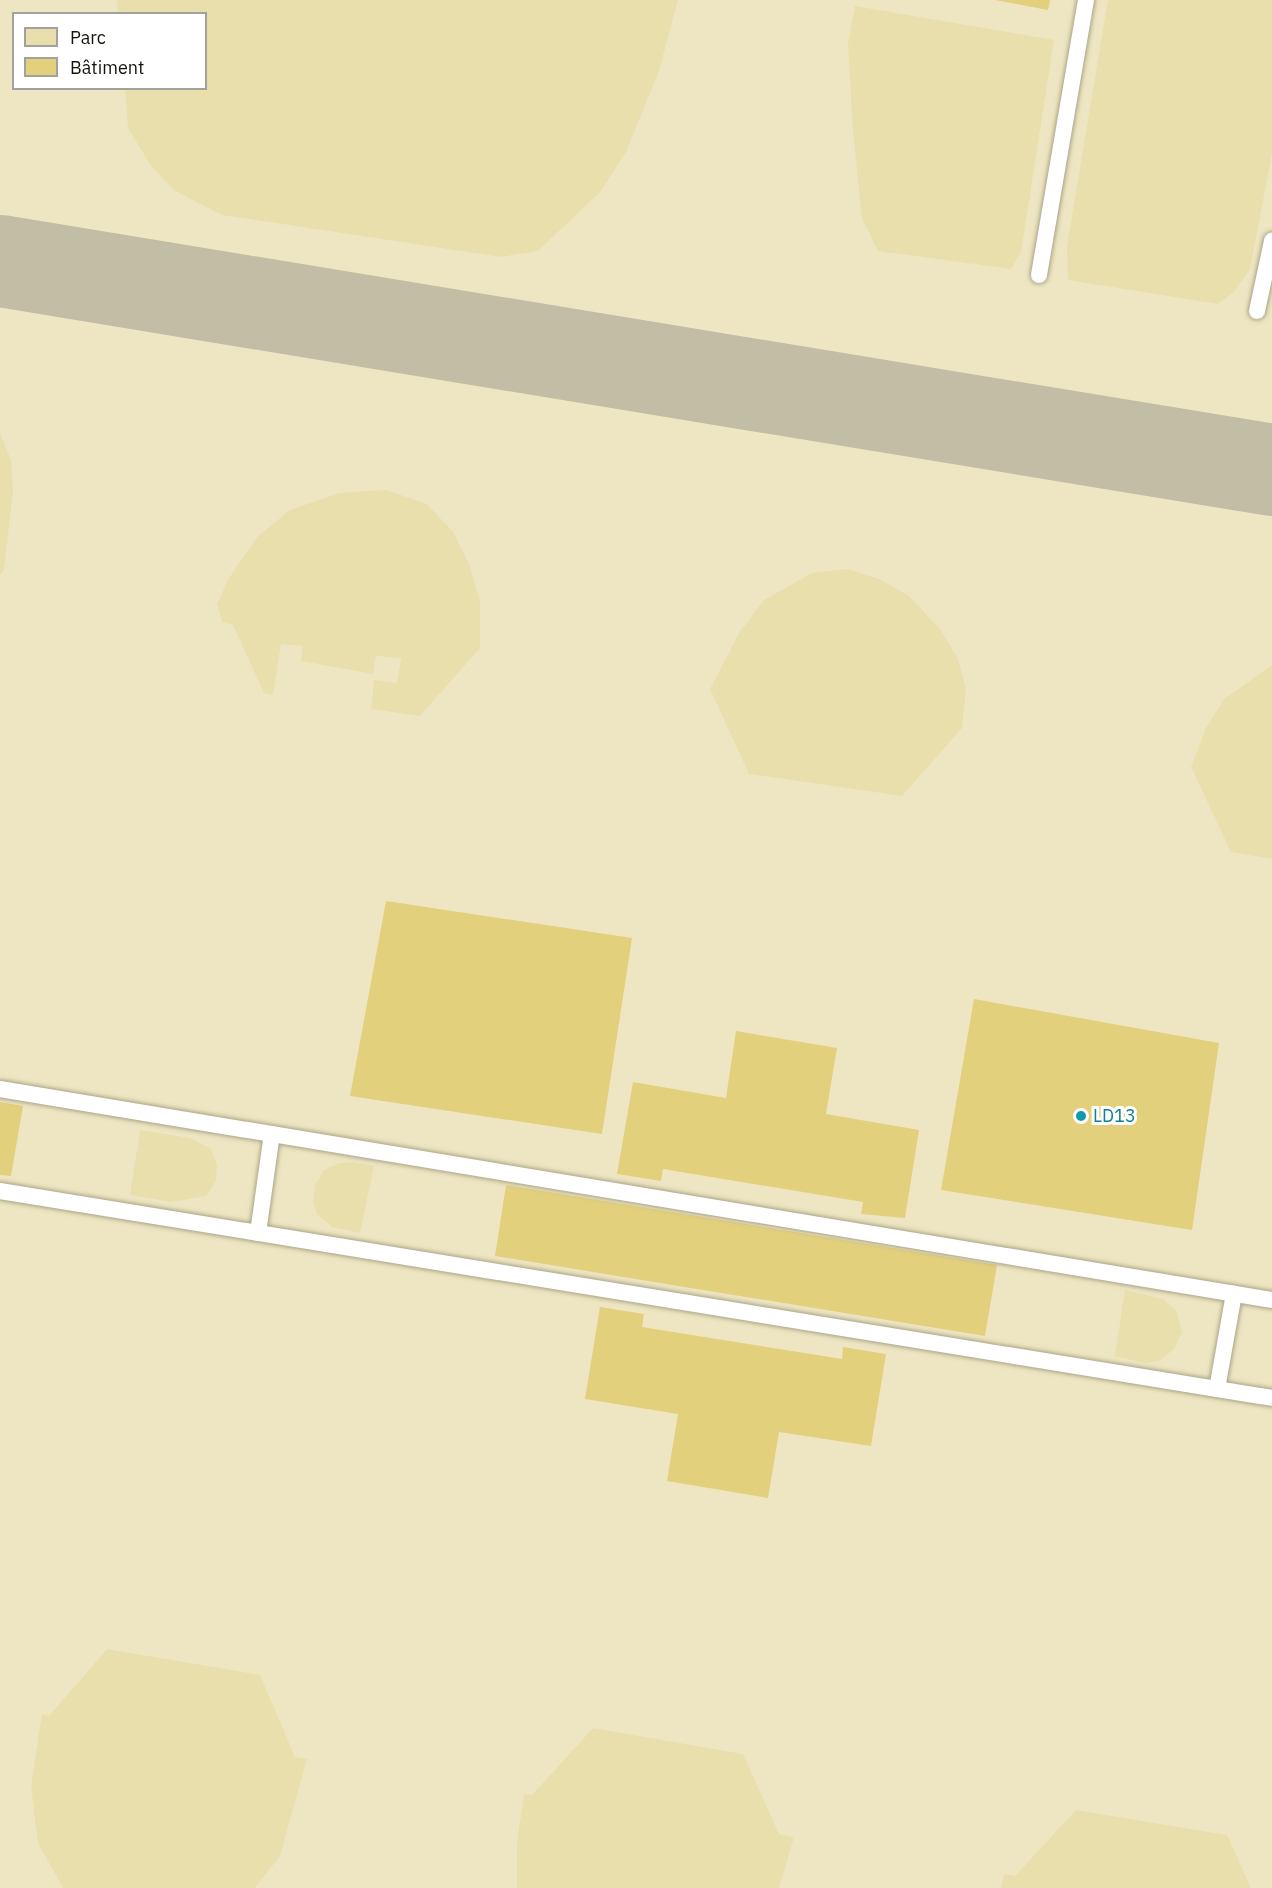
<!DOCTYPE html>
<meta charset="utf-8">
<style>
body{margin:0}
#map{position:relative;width:1272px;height:1888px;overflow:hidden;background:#f7f1d4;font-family:"IBM Plex Sans",sans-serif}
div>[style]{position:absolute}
.built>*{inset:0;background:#eee6c2}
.green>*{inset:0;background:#e9dfad}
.taxiway>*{height:92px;margin:-46px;padding:0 46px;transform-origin:46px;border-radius:46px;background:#c2bea5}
.building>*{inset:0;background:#e2d07d}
.roads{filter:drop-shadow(0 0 2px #aaa589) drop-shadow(0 0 2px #aaa589)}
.lane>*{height:16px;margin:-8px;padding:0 8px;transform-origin:8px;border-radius:8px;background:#fff}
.dots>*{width:16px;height:16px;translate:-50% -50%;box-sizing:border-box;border:3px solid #fff;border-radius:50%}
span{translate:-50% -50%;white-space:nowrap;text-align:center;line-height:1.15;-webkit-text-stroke:6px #fff;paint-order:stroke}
.culture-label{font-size:18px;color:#0d838f}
.left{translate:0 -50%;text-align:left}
.legend{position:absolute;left:12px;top:12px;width:195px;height:78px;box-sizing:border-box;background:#fff;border:2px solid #a1a19d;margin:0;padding:8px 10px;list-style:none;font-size:18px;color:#151309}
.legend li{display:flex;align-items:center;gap:12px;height:30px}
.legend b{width:30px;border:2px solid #a1a19d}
</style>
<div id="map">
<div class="built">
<div style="clip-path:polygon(evenodd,0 0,1272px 0,1272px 1888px,0 1888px,0 0,14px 14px,206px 14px,206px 88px,14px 88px,14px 14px)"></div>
</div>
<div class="green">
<div style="clip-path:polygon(117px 0,678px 0,659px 71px,626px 152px,601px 191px,538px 251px,501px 257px,222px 215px,175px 191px,151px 166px,128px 128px,125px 89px,206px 88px,206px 14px,118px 13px)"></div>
<div style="clip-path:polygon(1108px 0,1272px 0,1272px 154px,1250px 269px,1234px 292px,1218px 304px,1068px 280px,1067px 246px)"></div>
<div style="clip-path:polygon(855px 6px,1054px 40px,1021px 252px,1011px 269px,878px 251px,862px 218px,853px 132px,848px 43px)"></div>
<div style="clip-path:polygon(0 433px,11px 460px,13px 492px,4px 570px,0 575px)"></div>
<div style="clip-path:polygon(386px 490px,427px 504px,453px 532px,470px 566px,480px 602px,480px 648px,420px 716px,371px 709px,374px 680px,397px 683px,401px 658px,376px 656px,373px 674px,301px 661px,303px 646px,281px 644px,273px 695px,264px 693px,233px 625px,222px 622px,217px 604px,229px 578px,257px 537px,290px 510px,339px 493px)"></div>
<div style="clip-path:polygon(848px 569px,879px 579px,908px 595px,940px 629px,957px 657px,966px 688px,962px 728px,902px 796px,749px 774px,710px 689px,739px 633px,764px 600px,812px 573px)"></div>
<div style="clip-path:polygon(1272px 665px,1272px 859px,1231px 852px,1191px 767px,1206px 728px,1224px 699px)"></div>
<div style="clip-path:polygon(140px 1130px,190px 1138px,211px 1149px,217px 1165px,216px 1181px,206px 1196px,171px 1202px,130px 1195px)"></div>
<div style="clip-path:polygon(353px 1162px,374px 1166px,360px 1233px,332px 1227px,317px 1214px,313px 1203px,315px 1185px,324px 1170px,339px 1163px)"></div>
<div style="clip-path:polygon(1125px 1290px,1163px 1299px,1177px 1312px,1182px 1332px,1174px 1349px,1159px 1361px,1145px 1363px,1115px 1356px)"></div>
<div style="clip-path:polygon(107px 1649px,260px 1675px,295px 1757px,307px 1759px,280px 1856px,255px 1888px,63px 1888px,38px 1843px,31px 1786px,42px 1714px,49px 1716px)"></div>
<div style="clip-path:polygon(593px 1728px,743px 1754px,779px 1834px,794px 1837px,779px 1888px,517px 1888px,517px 1843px,524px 1794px,532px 1795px)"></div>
<div style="clip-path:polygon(1076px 1810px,1227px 1835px,1251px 1888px,1001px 1888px,1004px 1874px,1015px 1876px)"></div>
</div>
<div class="taxiway">
<div style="left:0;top:261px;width:1289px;rotate:9.33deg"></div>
</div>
<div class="building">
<div style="clip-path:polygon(995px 0,1050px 0,1048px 10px)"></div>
<div style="clip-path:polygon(386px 901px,632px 938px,602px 1134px,350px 1096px)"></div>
<div style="clip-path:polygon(974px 999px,1219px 1043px,1192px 1230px,941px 1190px)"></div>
<div style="clip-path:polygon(736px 1031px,837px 1048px,826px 1114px,919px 1130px,905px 1218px,861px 1214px,863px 1202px,663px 1169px,661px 1181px,617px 1174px,633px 1082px,726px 1098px)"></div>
<div style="clip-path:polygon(0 1102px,23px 1106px,11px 1176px,0 1175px)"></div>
<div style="clip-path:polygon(506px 1185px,997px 1265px,985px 1336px,495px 1256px)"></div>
<div style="clip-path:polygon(600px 1307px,644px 1314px,642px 1327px,842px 1359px,843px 1347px,886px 1354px,871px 1446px,779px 1432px,768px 1498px,667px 1481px,678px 1414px,585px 1399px)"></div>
</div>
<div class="roads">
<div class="lane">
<div style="left:1039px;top:275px;width:279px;rotate:-80.3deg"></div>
<div style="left:1257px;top:311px;width:72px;rotate:-77.9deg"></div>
<div style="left:0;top:1089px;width:1289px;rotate:9.42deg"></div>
<div style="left:0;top:1191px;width:1289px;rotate:9.24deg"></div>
<div style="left:258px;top:1233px;width:100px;rotate:-82deg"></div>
<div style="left:1217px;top:1389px;width:97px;rotate:-79.9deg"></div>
</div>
</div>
<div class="dots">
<div style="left:1081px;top:1116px;background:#0f9aa8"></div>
</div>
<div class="culture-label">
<span class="left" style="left:1093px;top:1116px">LD13</span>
</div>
<ul class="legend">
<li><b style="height:16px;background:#e9dfad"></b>Parc</li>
<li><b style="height:16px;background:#e2d07d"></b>Bâtiment</li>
</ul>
</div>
